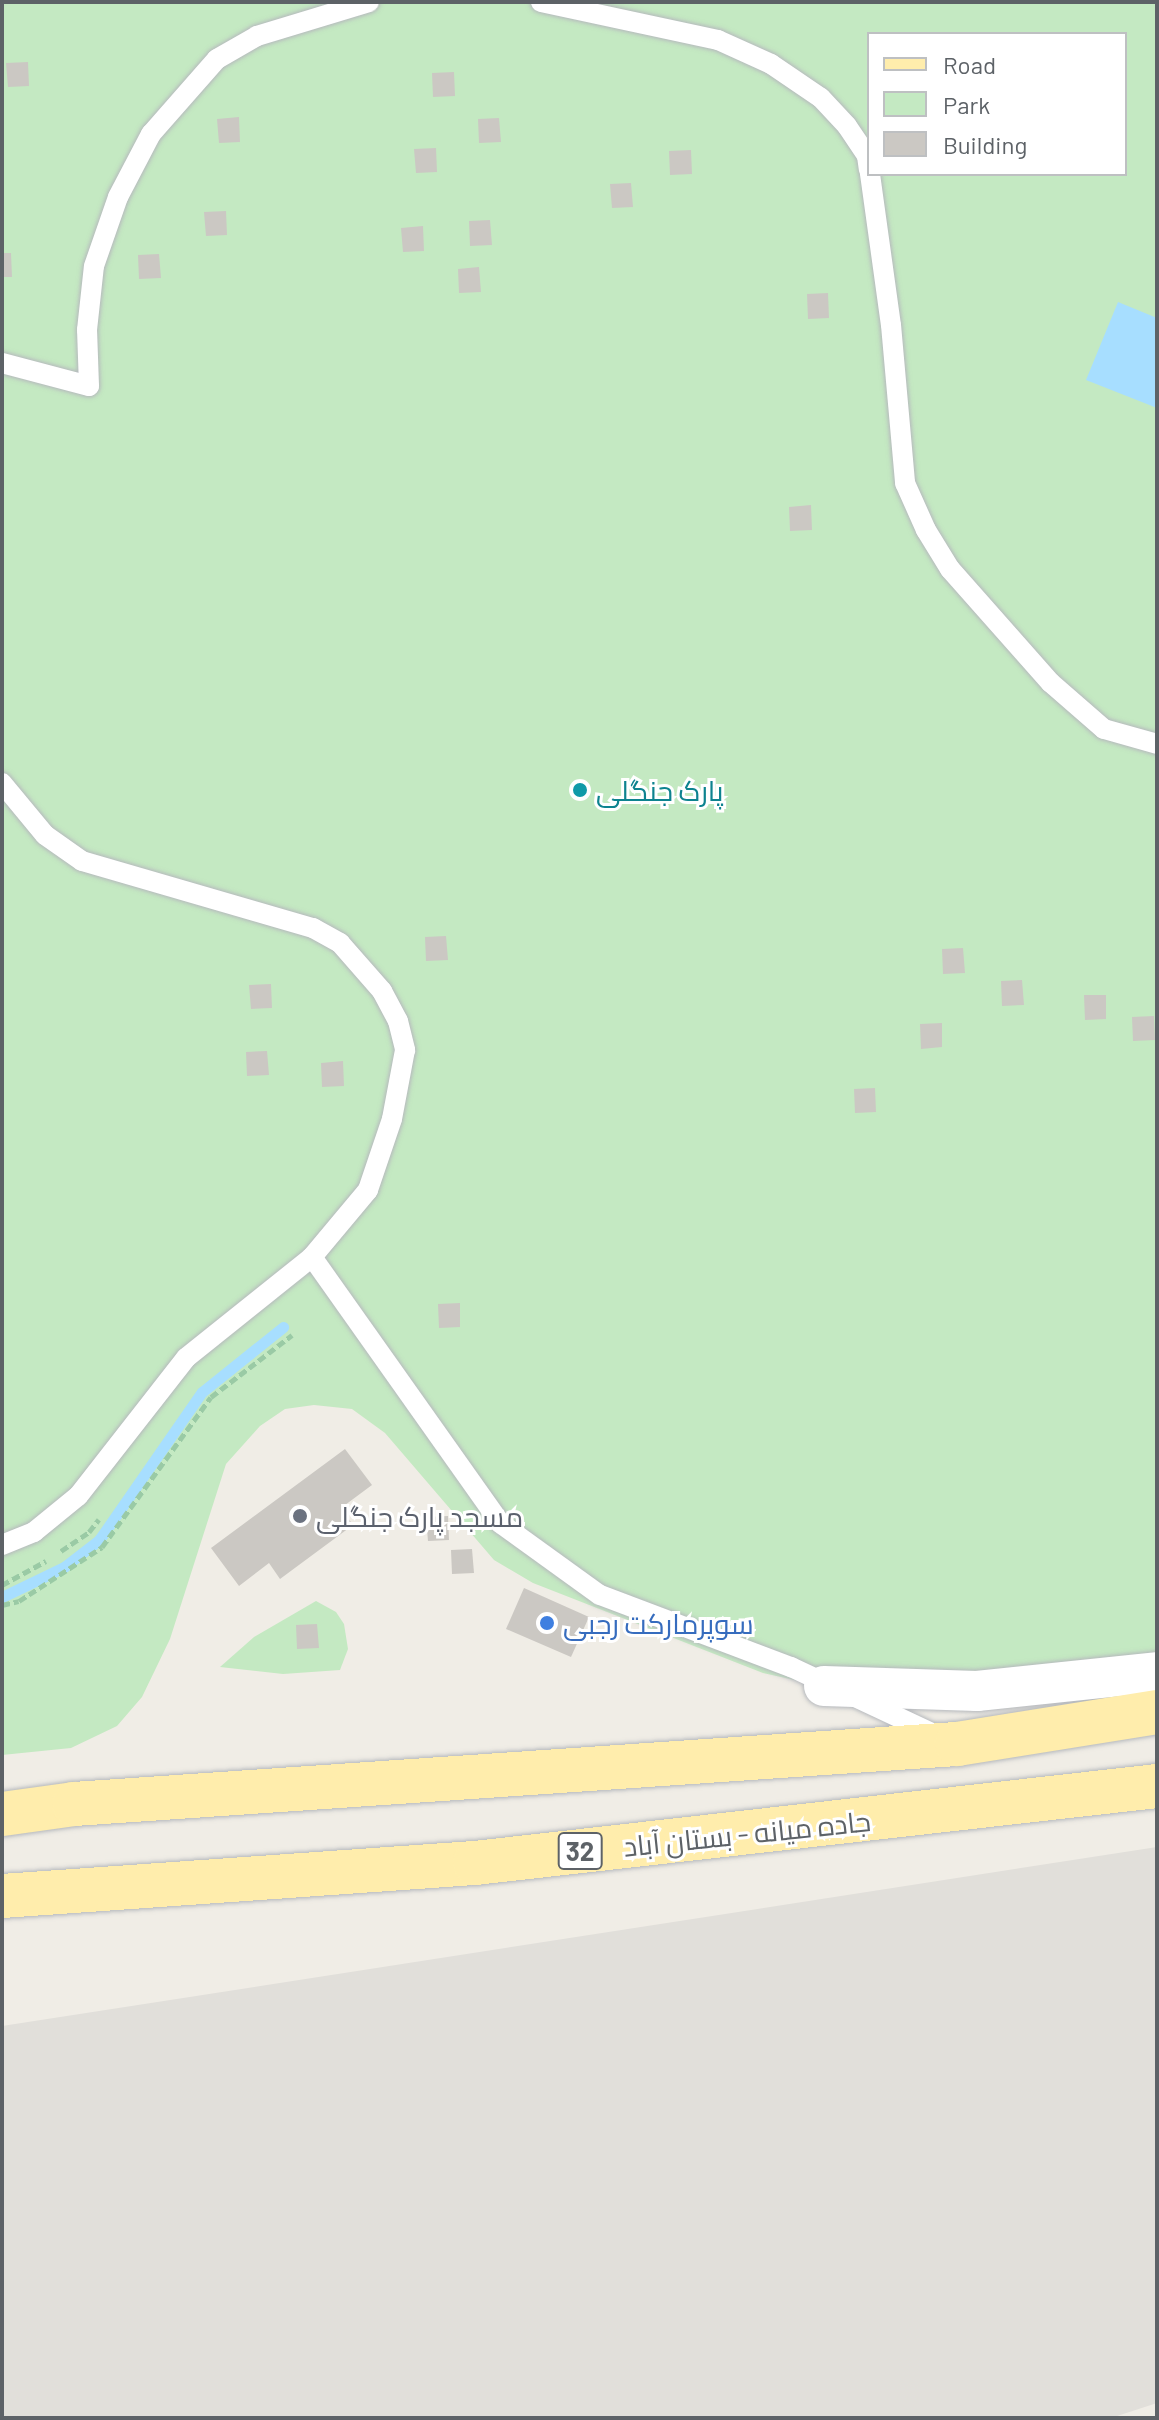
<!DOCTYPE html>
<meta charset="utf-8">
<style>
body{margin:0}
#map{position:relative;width:1159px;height:2420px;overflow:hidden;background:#f0ede6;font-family:Barlow,Cairo,sans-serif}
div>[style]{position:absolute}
.industrial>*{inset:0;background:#e1dfda}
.green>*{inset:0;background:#c4e9c2}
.water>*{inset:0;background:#a7deff}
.stream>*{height:11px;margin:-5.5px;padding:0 5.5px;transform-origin:5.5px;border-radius:5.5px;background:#a7deff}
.building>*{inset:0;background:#cbc8c3}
.path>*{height:5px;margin-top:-2.5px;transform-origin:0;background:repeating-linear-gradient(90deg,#9acaa5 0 8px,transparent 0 12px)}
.roads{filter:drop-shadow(0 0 2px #b6b9bd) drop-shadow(0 0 2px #b6b9bd)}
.service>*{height:20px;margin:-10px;padding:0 10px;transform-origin:10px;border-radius:10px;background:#fff}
.minor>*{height:40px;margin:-20px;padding:0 20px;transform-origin:20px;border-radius:20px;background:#fff}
.primary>*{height:44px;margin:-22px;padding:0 22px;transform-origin:22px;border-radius:22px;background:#ffedac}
.dots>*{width:22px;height:22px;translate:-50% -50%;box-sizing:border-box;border:4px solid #fff;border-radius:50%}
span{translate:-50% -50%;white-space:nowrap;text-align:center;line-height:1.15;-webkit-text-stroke:6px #fff;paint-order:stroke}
.shield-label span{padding:2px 6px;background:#fff;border:2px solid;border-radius:6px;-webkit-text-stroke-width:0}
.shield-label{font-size:26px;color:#5d6267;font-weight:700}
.culture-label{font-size:28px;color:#0d838f}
.left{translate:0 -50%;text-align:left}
.worship-label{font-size:28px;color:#5b616d}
.shop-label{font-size:28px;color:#366cbe}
.street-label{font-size:28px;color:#5d6267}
.frame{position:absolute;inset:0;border:4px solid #5d6267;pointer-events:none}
.legend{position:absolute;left:867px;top:32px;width:260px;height:144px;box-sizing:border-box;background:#fff;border:2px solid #bec0c2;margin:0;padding:10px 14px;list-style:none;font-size:24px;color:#5d6267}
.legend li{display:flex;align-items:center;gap:16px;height:40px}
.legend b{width:40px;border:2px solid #bec0c2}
</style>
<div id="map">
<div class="industrial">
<div style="clip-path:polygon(1157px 1847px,1157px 2403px,1111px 2418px,2px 2418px,2px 2026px)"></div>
</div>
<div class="green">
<div style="clip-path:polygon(evenodd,2px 2px,1157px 2px,1157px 1652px,920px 1708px,763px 1673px,533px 1583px,494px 1560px,385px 1433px,352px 1409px,314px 1405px,285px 1409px,260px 1426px,226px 1464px,170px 1639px,142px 1697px,117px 1726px,71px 1748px,2px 1755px,2px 2px,869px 34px,1125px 34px,1125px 174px,869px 174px,869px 34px)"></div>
<div style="clip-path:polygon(316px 1601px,336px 1612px,344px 1624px,348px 1649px,340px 1670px,283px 1674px,220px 1667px,254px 1637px)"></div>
</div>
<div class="water">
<div style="clip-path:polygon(1118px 302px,1157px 318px,1157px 408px,1086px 380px)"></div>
</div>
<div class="stream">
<div style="left:2px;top:1597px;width:69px;rotate:-25.8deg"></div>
<div style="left:64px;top:1567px;width:44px;rotate:-37.6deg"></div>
<div style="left:99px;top:1540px;width:180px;rotate:-55.2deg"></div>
<div style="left:202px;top:1392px;width:104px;rotate:-38.7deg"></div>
</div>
<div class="building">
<div style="clip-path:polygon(28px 62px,29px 86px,8px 87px,6px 63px)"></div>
<div style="clip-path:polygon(454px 72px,455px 96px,433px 97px,432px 73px)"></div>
<div style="clip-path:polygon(239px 117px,240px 142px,219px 143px,217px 119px)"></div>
<div style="clip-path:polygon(499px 118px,501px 142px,479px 143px,478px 119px)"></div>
<div style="clip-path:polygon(436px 148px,437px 172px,416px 173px,414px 149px)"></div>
<div style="clip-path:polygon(691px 150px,692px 174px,670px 175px,669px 151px)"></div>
<div style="clip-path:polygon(631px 183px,633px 207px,612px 208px,610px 184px)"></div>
<div style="clip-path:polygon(226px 211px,227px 235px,206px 236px,204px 212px)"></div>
<div style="clip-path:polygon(490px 220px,492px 245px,470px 246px,469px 221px)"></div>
<div style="clip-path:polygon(423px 226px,424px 251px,403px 252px,401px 228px)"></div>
<div style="clip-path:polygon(2px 253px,11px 253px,12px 277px,2px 277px)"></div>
<div style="clip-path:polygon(159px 254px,161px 278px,139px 279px,138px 255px)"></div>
<div style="clip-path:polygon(479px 267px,481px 292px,459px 293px,458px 269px)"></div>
<div style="clip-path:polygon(828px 293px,829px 318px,808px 319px,807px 294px)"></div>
<div style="clip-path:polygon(811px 505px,812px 530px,790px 531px,789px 507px)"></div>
<div style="clip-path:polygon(446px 936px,448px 960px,426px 961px,425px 937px)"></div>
<div style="clip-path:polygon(963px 948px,965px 973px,943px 974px,942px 949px)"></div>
<div style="clip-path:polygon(1022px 980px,1024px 1005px,1002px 1006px,1001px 981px)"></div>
<div style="clip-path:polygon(271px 984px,272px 1008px,251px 1009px,249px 985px)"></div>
<div style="clip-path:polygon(1084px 995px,1106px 995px,1106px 1019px,1085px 1020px)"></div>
<div style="clip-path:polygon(1154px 1016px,1155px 1040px,1133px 1041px,1132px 1017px)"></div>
<div style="clip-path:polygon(942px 1023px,942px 1047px,921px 1049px,920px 1024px)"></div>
<div style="clip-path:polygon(267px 1051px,269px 1075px,247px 1076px,246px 1052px)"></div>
<div style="clip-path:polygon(343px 1061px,344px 1086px,322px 1087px,321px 1063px)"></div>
<div style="clip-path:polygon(875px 1088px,876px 1112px,855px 1113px,854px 1089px)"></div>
<div style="clip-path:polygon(460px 1303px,460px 1327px,439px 1328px,438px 1304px)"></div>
<div style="clip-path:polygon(345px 1449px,372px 1485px,341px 1508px,353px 1525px,280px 1579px,269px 1563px,239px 1586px,211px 1548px)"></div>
<div style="clip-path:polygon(448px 1516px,449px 1540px,428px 1541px,426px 1517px)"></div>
<div style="clip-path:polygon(472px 1549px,474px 1573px,452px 1574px,451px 1550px)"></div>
<div style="clip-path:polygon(524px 1588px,589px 1617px,571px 1657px,506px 1629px)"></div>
<div style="clip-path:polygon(317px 1624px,319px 1648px,297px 1649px,296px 1625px)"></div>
</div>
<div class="path">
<div style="left:61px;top:1551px;width:34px;rotate:-34deg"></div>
<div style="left:89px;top:1532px;width:16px;rotate:-52deg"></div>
<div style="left:2px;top:1585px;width:50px;rotate:-28.6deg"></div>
<div style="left:2px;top:1605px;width:17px;rotate:-13deg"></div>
<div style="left:19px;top:1601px;width:99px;rotate:-33deg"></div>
<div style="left:102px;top:1547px;width:185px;rotate:-54deg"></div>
<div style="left:211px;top:1397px;width:102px;rotate:-37.4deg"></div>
</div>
<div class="roads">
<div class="service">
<div style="left:541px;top:2px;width:181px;rotate:12.1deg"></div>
<div style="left:718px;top:40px;width:58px;rotate:24.4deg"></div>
<div style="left:771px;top:64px;width:60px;rotate:34.2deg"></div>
<div style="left:821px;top:98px;width:38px;rotate:47deg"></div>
<div style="left:847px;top:126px;width:36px;rotate:56deg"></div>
<div style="left:867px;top:156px;width:14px;rotate:82deg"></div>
<div style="left:870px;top:174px;width:152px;rotate:82.1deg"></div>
<div style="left:891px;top:325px;width:159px;rotate:84.9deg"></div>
<div style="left:905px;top:483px;width:51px;rotate:65.9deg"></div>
<div style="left:926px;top:530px;width:46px;rotate:58.4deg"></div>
<div style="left:950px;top:569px;width:152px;rotate:48.5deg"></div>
<div style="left:1051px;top:683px;width:70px;rotate:41deg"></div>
<div style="left:1104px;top:729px;width:55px;rotate:15.8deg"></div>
<div style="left:2px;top:363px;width:90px;rotate:14.8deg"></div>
<div style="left:89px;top:386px;width:56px;rotate:-92deg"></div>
<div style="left:87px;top:330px;width:64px;rotate:-83.8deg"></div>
<div style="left:94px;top:266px;width:73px;rotate:-70.8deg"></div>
<div style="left:118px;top:197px;width:71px;rotate:-62.4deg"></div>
<div style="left:151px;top:134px;width:100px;rotate:-48.7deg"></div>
<div style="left:217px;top:59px;width:46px;rotate:-29.9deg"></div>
<div style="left:257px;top:36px;width:117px;rotate:-16.9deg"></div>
<div style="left:2px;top:783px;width:67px;rotate:50.4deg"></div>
<div style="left:45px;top:835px;width:45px;rotate:35.1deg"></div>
<div style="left:82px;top:861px;width:241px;rotate:16.2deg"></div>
<div style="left:313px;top:928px;width:31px;rotate:29deg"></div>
<div style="left:340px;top:943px;width:64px;rotate:48.8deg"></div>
<div style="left:382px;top:991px;width:34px;rotate:62deg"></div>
<div style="left:398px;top:1021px;width:30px;rotate:76deg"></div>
<div style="left:405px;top:1050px;width:70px;rotate:100.7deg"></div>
<div style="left:392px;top:1119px;width:75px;rotate:108.7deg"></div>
<div style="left:368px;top:1190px;width:87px;rotate:129.9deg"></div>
<div style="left:312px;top:1257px;width:161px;rotate:141.3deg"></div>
<div style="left:186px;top:1358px;width:175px;rotate:128deg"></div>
<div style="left:78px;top:1496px;width:57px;rotate:140.7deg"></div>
<div style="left:34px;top:1532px;width:35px;rotate:158deg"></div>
<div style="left:312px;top:1257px;width:326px;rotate:54.7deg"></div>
<div style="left:500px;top:1523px;width:123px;rotate:35.8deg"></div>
<div style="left:600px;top:1595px;width:204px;rotate:20.7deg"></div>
<div style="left:791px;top:1667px;width:162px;rotate:25.1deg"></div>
</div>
<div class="minor">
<div style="left:824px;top:1686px;width:153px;rotate:1.9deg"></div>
<div style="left:977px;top:1691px;width:181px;rotate:-6deg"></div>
</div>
<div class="primary">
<div style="left:2px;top:1814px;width:73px;rotate:-7.9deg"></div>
<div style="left:74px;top:1804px;width:885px;rotate:-3.89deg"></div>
<div style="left:957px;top:1744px;width:203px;rotate:-9.1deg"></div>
<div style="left:2px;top:1896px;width:474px;rotate:-4deg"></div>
<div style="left:475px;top:1863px;width:686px;rotate:-6.44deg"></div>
</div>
</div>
<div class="dots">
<div style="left:580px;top:790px;background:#0f9aa8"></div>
<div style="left:300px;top:1516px;background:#6b7280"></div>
<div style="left:547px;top:1623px;background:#3f7fe0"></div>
</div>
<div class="shield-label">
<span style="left:580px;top:1851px">32</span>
</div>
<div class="culture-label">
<span class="left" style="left:596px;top:790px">پارک جنگلی</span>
</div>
<div class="worship-label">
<span class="left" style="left:316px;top:1516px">مسجد پارک جنگلی</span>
</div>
<div class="shop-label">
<span class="left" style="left:563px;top:1623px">سوپرمارکت رجبی</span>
</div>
<div class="street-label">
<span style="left:747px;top:1833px;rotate:-6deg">جاده میانه - بستان آباد</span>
</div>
<div class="frame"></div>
<ul class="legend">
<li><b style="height:10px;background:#ffedac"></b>Road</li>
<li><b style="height:22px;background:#c4e9c2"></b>Park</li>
<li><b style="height:22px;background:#cbc8c3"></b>Building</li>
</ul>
</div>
